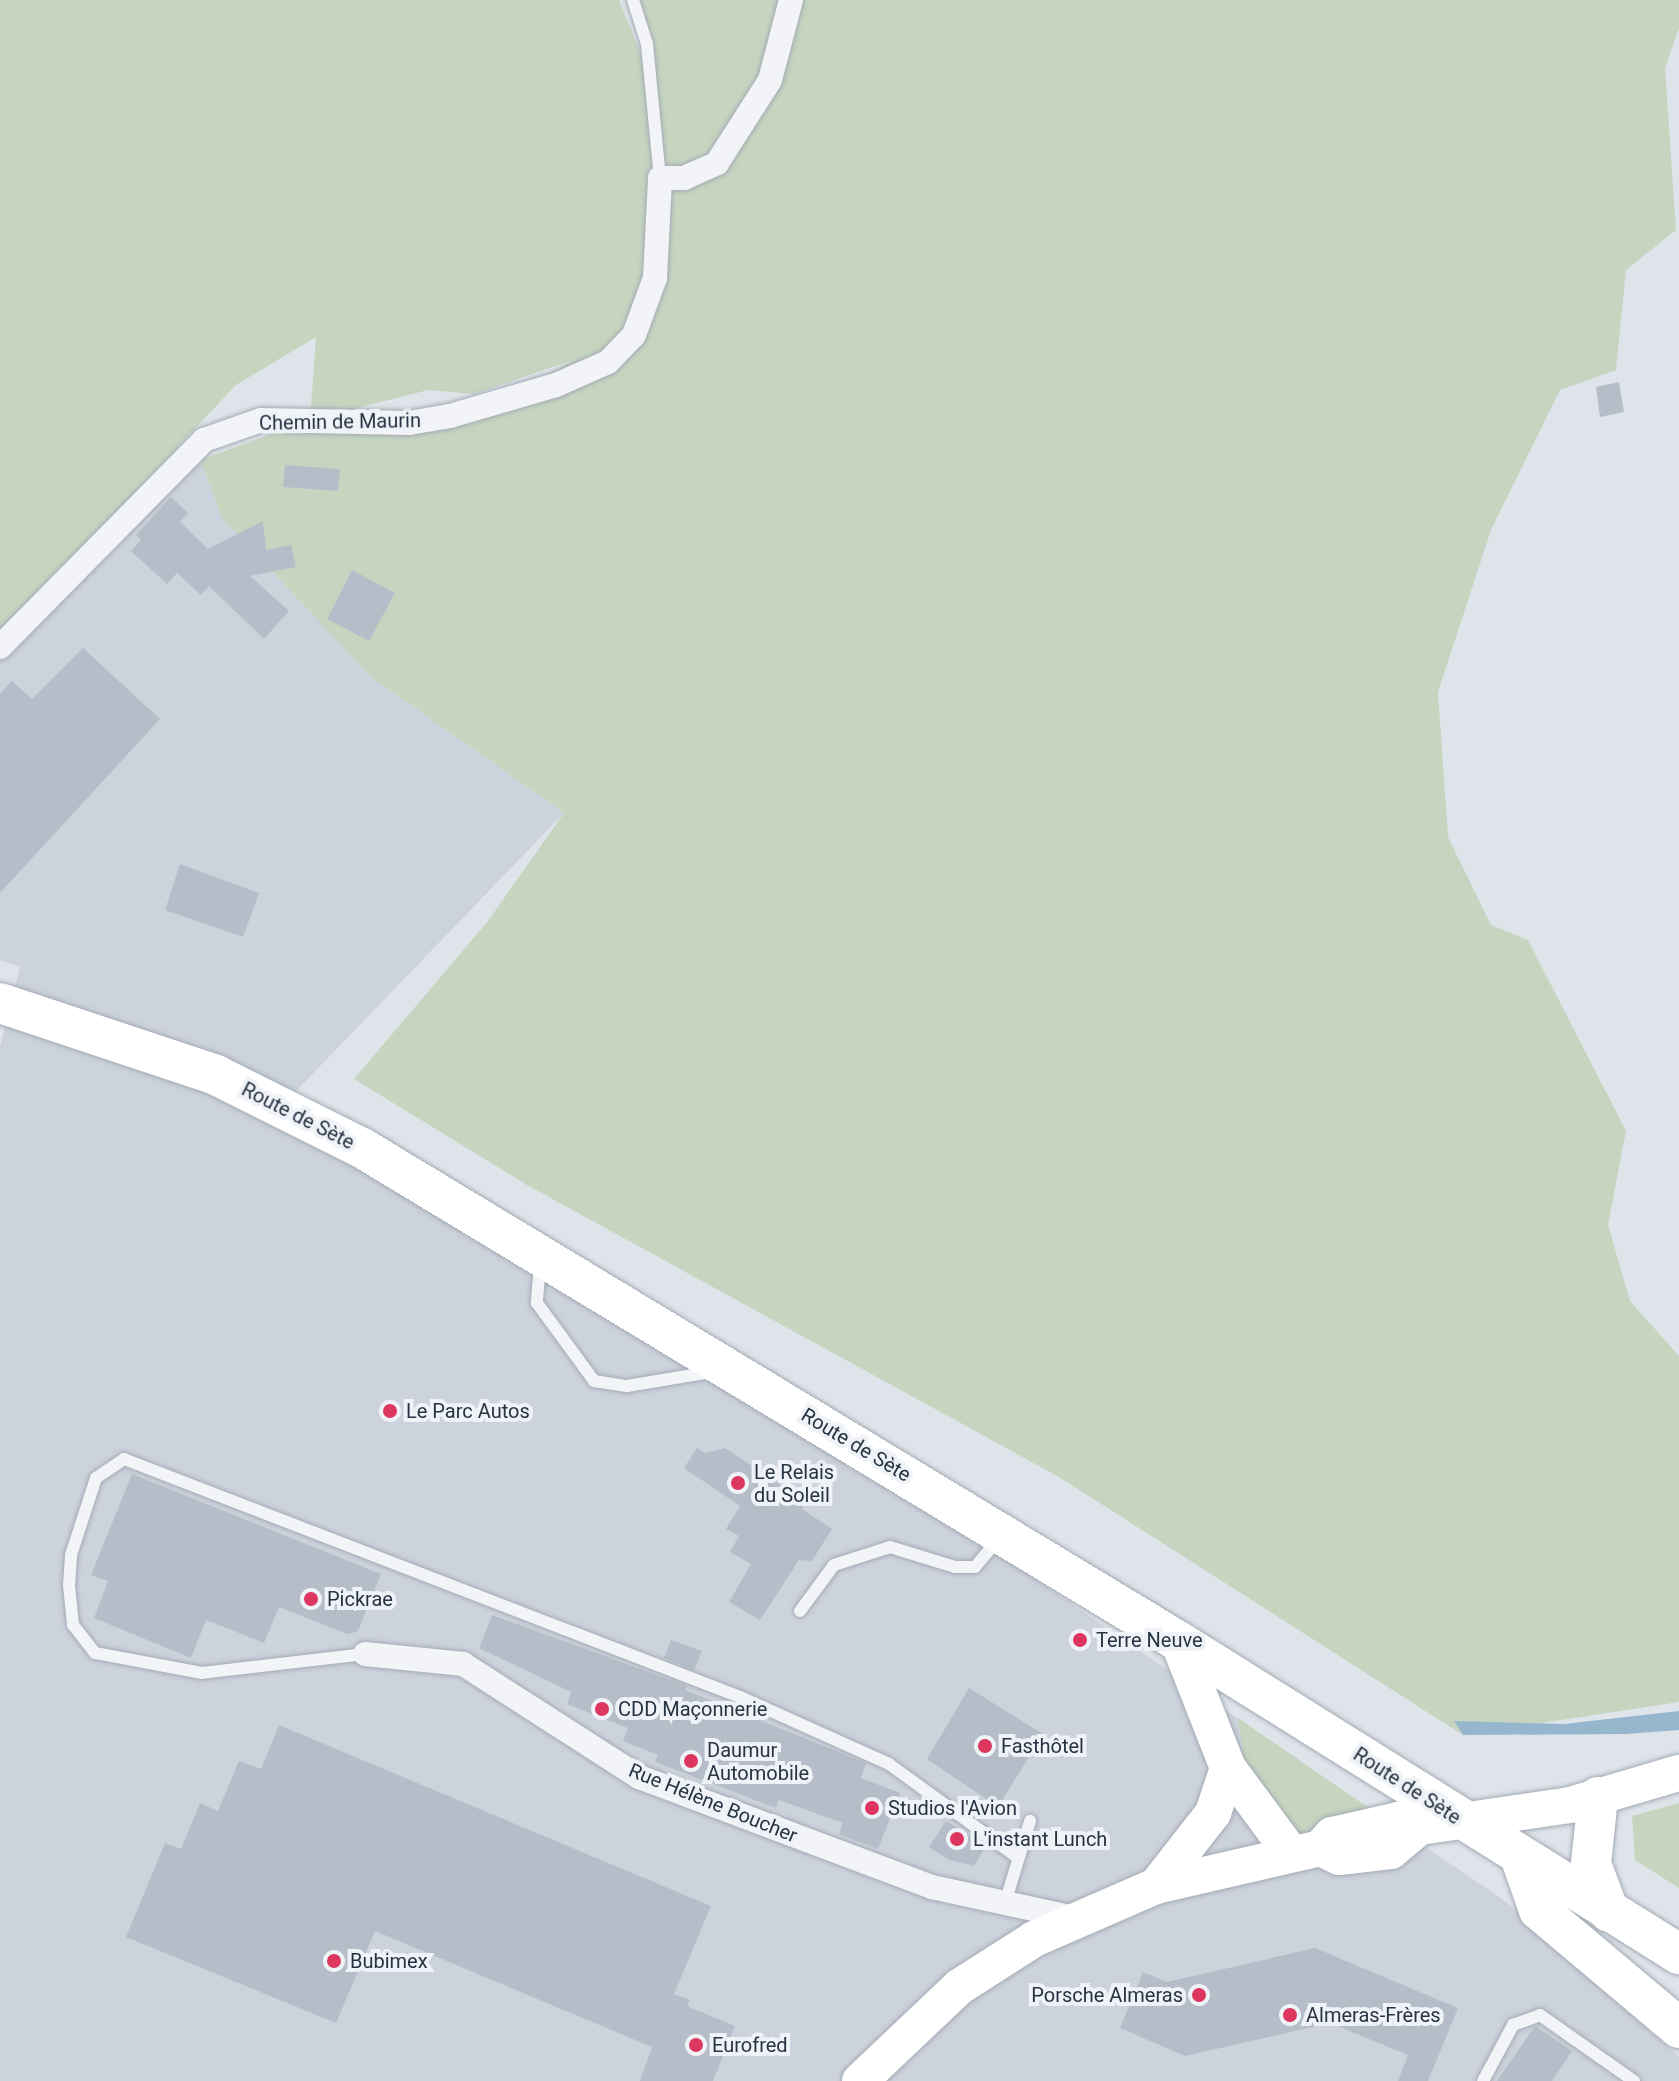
<!DOCTYPE html>
<meta charset="utf-8">
<style>
body{margin:0}
#map{position:relative;width:1679px;height:2081px;overflow:hidden;background:#dfe4ea;font-family:Roboto,sans-serif}
div>[style]{position:absolute}
.built>*{inset:0;background:#cdd3dc}
.green>*{inset:0;background:#c6d5bf}
.water>*{inset:0;background:#96b6ce}
.building>*{inset:0;background:#b5bec8}
.roads{filter:drop-shadow(0 0 2px #a4abb5) drop-shadow(0 0 2px #a4abb5)}
.lane>*{height:12px;margin:-6px;padding:0 6px;transform-origin:6px;border-radius:6px;background:#f2f4f8}
.street>*{height:24px;margin:-12px;padding:0 12px;transform-origin:12px;border-radius:12px;background:#f2f4f8}
.secondary>*{height:36px;margin:-18px;padding:0 18px;transform-origin:18px;border-radius:18px;background:#fff}
.primary>*{height:40px;margin:-20px;padding:0 20px;transform-origin:20px;border-radius:20px;background:#fff}
.dots>*{width:22px;height:22px;translate:-50% -50%;box-sizing:border-box;border:4px solid #eff3f7;border-radius:50%}
span{translate:-50% -50%;white-space:nowrap;text-align:center;line-height:1.15;-webkit-text-stroke:8px #eff3f7;paint-order:stroke}
.street-label{font-size:20px;color:#263343}
.poi-label{font-size:20px;color:#263343}
.left{translate:0 -50%;text-align:left}
.right{translate:-100% -50%;text-align:right}
</style>
<div id="map">
<div class="built">
<div style="clip-path:polygon(200px 460px,222px 518px,371px 677px,564px 813px,273px 1115px,626px 1298px,1370px 1809px,1505px 1901px,1679px 2057px,1679px 2081px,0 2081px,0 1046px,20px 967px,0 960px,0 636px)"></div>
</div>
<div class="green">
<div style="clip-path:polygon(evenodd,0 0,619px 0,646px 66px,647px 44px,633px 0,1679px 0,1679px 28px,1665px 68px,1676px 230px,1626px 270px,1616px 370px,1560px 390px,1491px 530px,1438px 692px,1448px 837px,1491px 925px,1528px 940px,1626px 1131px,1608px 1225px,1630px 1301px,1679px 1356px,1679px 1702px,1463px 1735px,1059px 1477px,527px 1185px,354px 1079px,488px 921px,564px 813px,371px 677px,222px 518px,200px 460px,310px 420px,316px 337px,236px 385px,0 636px,0 0,576px 359px,482px 407px,317px 418px,428px 390px,474px 394px,576px 359px)"></div>
<div style="clip-path:polygon(1238px 1718px,1370px 1809px,1361px 1818px,1299px 1833px,1283px 1822px,1258px 1793px,1243px 1755px)"></div>
<div style="clip-path:polygon(1679px 1803px,1679px 1888px,1635px 1860px,1632px 1816px)"></div>
</div>
<div class="water">
<div style="clip-path:polygon(1679px 1711px,1679px 1730px,1626px 1734px,1463px 1735px,1454px 1721px,1564px 1724px)"></div>
</div>
<div class="building">
<div style="clip-path:polygon(1619px 382px,1624px 412px,1600px 417px,1596px 387px)"></div>
<div style="clip-path:polygon(285px 465px,340px 469px,338px 491px,283px 487px)"></div>
<div style="clip-path:polygon(171px 497px,188px 513px,180px 522px,208px 549px,263px 521px,266px 550px,291px 545px,296px 567px,250px 576px,289px 611px,264px 639px,209px 586px,201px 595px,177px 573px,167px 584px,131px 551px,141px 540px,136px 535px)"></div>
<div style="clip-path:polygon(352px 570px,395px 593px,369px 641px,327px 619px)"></div>
<div style="clip-path:polygon(83px 648px,160px 719px,0 893px,0 694px,12px 681px,32px 699px)"></div>
<div style="clip-path:polygon(180px 864px,259px 893px,243px 937px,165px 910px)"></div>
<div style="clip-path:polygon(697px 1448px,705px 1453px,725px 1448px,806px 1501px,802px 1509px,832px 1529px,812px 1561px,799px 1560px,760px 1620px,729px 1602px,751px 1564px,730px 1552px,739px 1536px,726px 1529px,740px 1506px,684px 1468px)"></div>
<div style="clip-path:polygon(132px 1474px,381px 1574px,358px 1631px,347px 1634px,279px 1607px,264px 1643px,206px 1620px,191px 1658px,94px 1618px,108px 1581px,91px 1575px)"></div>
<div style="clip-path:polygon(492px 1615px,687px 1686px,685px 1690px,866px 1763px,861px 1778px,900px 1793px,878px 1849px,839px 1834px,843px 1823px,779px 1800px,776px 1808px,655px 1762px,658px 1755px,623px 1741px,628px 1728px,567px 1704px,571px 1692px,479px 1648px)"></div>
<div style="clip-path:polygon(671px 1640px,702px 1651px,694px 1670px,664px 1658px)"></div>
<div style="clip-path:polygon(969px 1688px,1043px 1734px,998px 1807px,927px 1759px)"></div>
<div style="clip-path:polygon(279px 1725px,711px 1906px,674px 1994px,690px 2000px,687px 2006px,735px 2026px,713px 2081px,640px 2081px,652px 2047px,375px 1931px,336px 2023px,126px 1937px,165px 1843px,181px 1849px,200px 1803px,218px 1811px,239px 1761px,261px 1769px)"></div>
<div style="clip-path:polygon(946px 1821px,986px 1846px,974px 1866px,949px 1860px,929px 1847px)"></div>
<div style="clip-path:polygon(1315px 1948px,1458px 2008px,1428px 2081px,1398px 2081px,1408px 2055px,1330px 2023px,1185px 2056px,1120px 2028px,1143px 1972px,1167px 1982px)"></div>
<div style="clip-path:polygon(1535px 2026px,1572px 2051px,1552px 2081px,1497px 2081px)"></div>
</div>
<div class="roads">
<div class="lane">
<div style="left:633px;top:0;width:46px;rotate:72.3deg"></div>
<div style="left:647px;top:44px;width:135px;rotate:84.5deg"></div>
<div style="left:540px;top:1265px;width:38px;rotate:95deg"></div>
<div style="left:537px;top:1303px;width:97px;rotate:53.8deg"></div>
<div style="left:594px;top:1381px;width:33px;rotate:9deg"></div>
<div style="left:627px;top:1386px;width:85px;rotate:-9.5deg"></div>
<div style="left:800px;top:1611px;width:57px;rotate:-53.5deg"></div>
<div style="left:834px;top:1565px;width:59px;rotate:-17.8deg"></div>
<div style="left:890px;top:1547px;width:68px;rotate:17.1deg"></div>
<div style="left:955px;top:1567px;width:20px"></div>
<div style="left:975px;top:1567px;width:35px;rotate:-50deg"></div>
<div style="left:365px;top:1654px;width:164px;rotate:173.4deg"></div>
<div style="left:202px;top:1673px;width:109px;rotate:-169.4deg"></div>
<div style="left:95px;top:1653px;width:36px;rotate:-128deg"></div>
<div style="left:73px;top:1625px;width:40px;rotate:-95.7deg"></div>
<div style="left:69px;top:1585px;width:30px;rotate:-86deg"></div>
<div style="left:71px;top:1555px;width:81px;rotate:-72deg"></div>
<div style="left:96px;top:1478px;width:34px;rotate:-34deg"></div>
<div style="left:124px;top:1459px;width:660px;rotate:21.12deg"></div>
<div style="left:740px;top:1697px;width:163px;rotate:24.2deg"></div>
<div style="left:889px;top:1764px;width:158px;rotate:36deg"></div>
<div style="left:1005px;top:1903px;width:86px;rotate:-73deg"></div>
<div style="left:1483px;top:2081px;width:64px;rotate:-61.8deg"></div>
<div style="left:1513px;top:2025px;width:29px;rotate:-20deg"></div>
<div style="left:1540px;top:2015px;width:115px;rotate:35.1deg"></div>
</div>
<div class="street">
<div style="left:0;top:647px;width:291px;rotate:-45.4deg"></div>
<div style="left:204px;top:440px;width:60px;rotate:-19.3deg"></div>
<div style="left:261px;top:420px;width:148px;rotate:1.2deg"></div>
<div style="left:409px;top:423px;width:42px;rotate:-9.7deg"></div>
<div style="left:450px;top:416px;width:110px;rotate:-16.3deg"></div>
<div style="left:556px;top:385px;width:57px;rotate:-23.9deg"></div>
<div style="left:608px;top:362px;width:37px;rotate:-46deg"></div>
<div style="left:634px;top:335px;width:61px;rotate:-69.8deg"></div>
<div style="left:655px;top:278px;width:100px;rotate:-87.1deg"></div>
<div style="left:660px;top:178px;width:24px"></div>
<div style="left:684px;top:178px;width:36px;rotate:-24deg"></div>
<div style="left:717px;top:163px;width:98px;rotate:-57.4deg"></div>
<div style="left:770px;top:80px;width:83px;rotate:-75.3deg"></div>
<div style="left:365px;top:1654px;width:99px;rotate:5.8deg"></div>
<div style="left:463px;top:1664px;width:209px;rotate:32.7deg"></div>
<div style="left:639px;top:1777px;width:313px;rotate:20.6deg"></div>
<div style="left:932px;top:1887px;width:150px;rotate:12.3deg"></div>
</div>
<div class="secondary">
<div style="left:1228px;top:1768px;width:106px;rotate:53.5deg"></div>
<div style="left:1320px;top:1848px;width:21px;rotate:25deg"></div>
<div style="left:1339px;top:1857px;width:52px;rotate:-6.6deg"></div>
<div style="left:1391px;top:1851px;width:38px;rotate:-40deg"></div>
<div style="left:1420px;top:1827px;width:152px;rotate:-8.3deg"></div>
<div style="left:1570px;top:1805px;width:114px;rotate:-16.4deg"></div>
<div style="left:1156px;top:1886px;width:93px;rotate:-52deg"></div>
<div style="left:1213px;top:1813px;width:47px;rotate:-71.6deg"></div>
<div style="left:1228px;top:1768px;width:136px;rotate:-111.5deg"></div>
<div style="left:860px;top:2081px;width:137px;rotate:-43.5deg"></div>
<div style="left:959px;top:1987px;width:89px;rotate:-32.6deg"></div>
<div style="left:1034px;top:1939px;width:133px;rotate:-23.5deg"></div>
<div style="left:1156px;top:1886px;width:168px;rotate:-13deg"></div>
<div style="left:1320px;top:1848px;width:18px;rotate:-47deg"></div>
<div style="left:1332px;top:1835px;width:68px;rotate:-12.8deg"></div>
<div style="left:1398px;top:1820px;width:23px;rotate:18deg"></div>
</div>
<div class="primary">
<div style="left:0;top:1003px;width:228px;rotate:18.4deg"></div>
<div style="left:216px;top:1075px;width:163px;rotate:26.6deg"></div>
<div style="left:362px;top:1148px;width:953px;rotate:31.14deg"></div>
<div style="left:1178px;top:1641px;width:591px;rotate:32deg"></div>
<div style="left:1598px;top:1797px;width:67px;rotate:96deg"></div>
<div style="left:1591px;top:1864px;width:51px;rotate:69.4deg"></div>
<div style="left:1521px;top:1859px;width:54px;rotate:70.6deg"></div>
<div style="left:1539px;top:1910px;width:183px;rotate:40.1deg"></div>
</div>
</div>
<div class="dots">
<div style="left:390px;top:1411px;background:#dd365f"></div>
<div style="left:738px;top:1483px;background:#dd365f"></div>
<div style="left:311px;top:1599px;background:#dd365f"></div>
<div style="left:1080px;top:1640px;background:#dd365f"></div>
<div style="left:602px;top:1709px;background:#dd365f"></div>
<div style="left:985px;top:1746px;background:#dd365f"></div>
<div style="left:691px;top:1761px;background:#dd365f"></div>
<div style="left:872px;top:1808px;background:#dd365f"></div>
<div style="left:957px;top:1839px;background:#dd365f"></div>
<div style="left:334px;top:1961px;background:#dd365f"></div>
<div style="left:1199px;top:1995px;background:#dd365f"></div>
<div style="left:1290px;top:2015px;background:#dd365f"></div>
<div style="left:696px;top:2045px;background:#dd365f"></div>
</div>
<div class="street-label">
<span style="left:340px;top:422px;rotate:-1deg">Chemin de Maurin</span>
<span style="left:298px;top:1116px;rotate:27deg">Route de Sète</span>
<span style="left:856px;top:1445px;rotate:31deg">Route de Sète</span>
<span style="left:1407px;top:1786px;rotate:33deg">Route de Sète</span>
<span style="left:713px;top:1803px;rotate:22deg">Rue Hélène Boucher</span>
</div>
<div class="poi-label">
<span class="left" style="left:406px;top:1411px">Le Parc Autos</span>
<span class="left" style="left:754px;top:1484px">Le Relais<br>du Soleil</span>
<span class="left" style="left:327px;top:1599px">Pickrae</span>
<span class="left" style="left:1096px;top:1640px">Terre Neuve</span>
<span class="left" style="left:618px;top:1709px">CDD Maçonnerie</span>
<span class="left" style="left:1001px;top:1746px">Fasthôtel</span>
<span class="left" style="left:707px;top:1762px">Daumur<br>Automobile</span>
<span class="left" style="left:888px;top:1808px">Studios l'Avion</span>
<span class="left" style="left:973px;top:1839px">L'instant Lunch</span>
<span class="left" style="left:350px;top:1961px">Bubimex</span>
<span class="right" style="left:1183px;top:1995px">Porsche Almeras</span>
<span class="left" style="left:1306px;top:2015px">Almeras-Frères</span>
<span class="left" style="left:712px;top:2045px">Eurofred</span>
</div>
</div>
